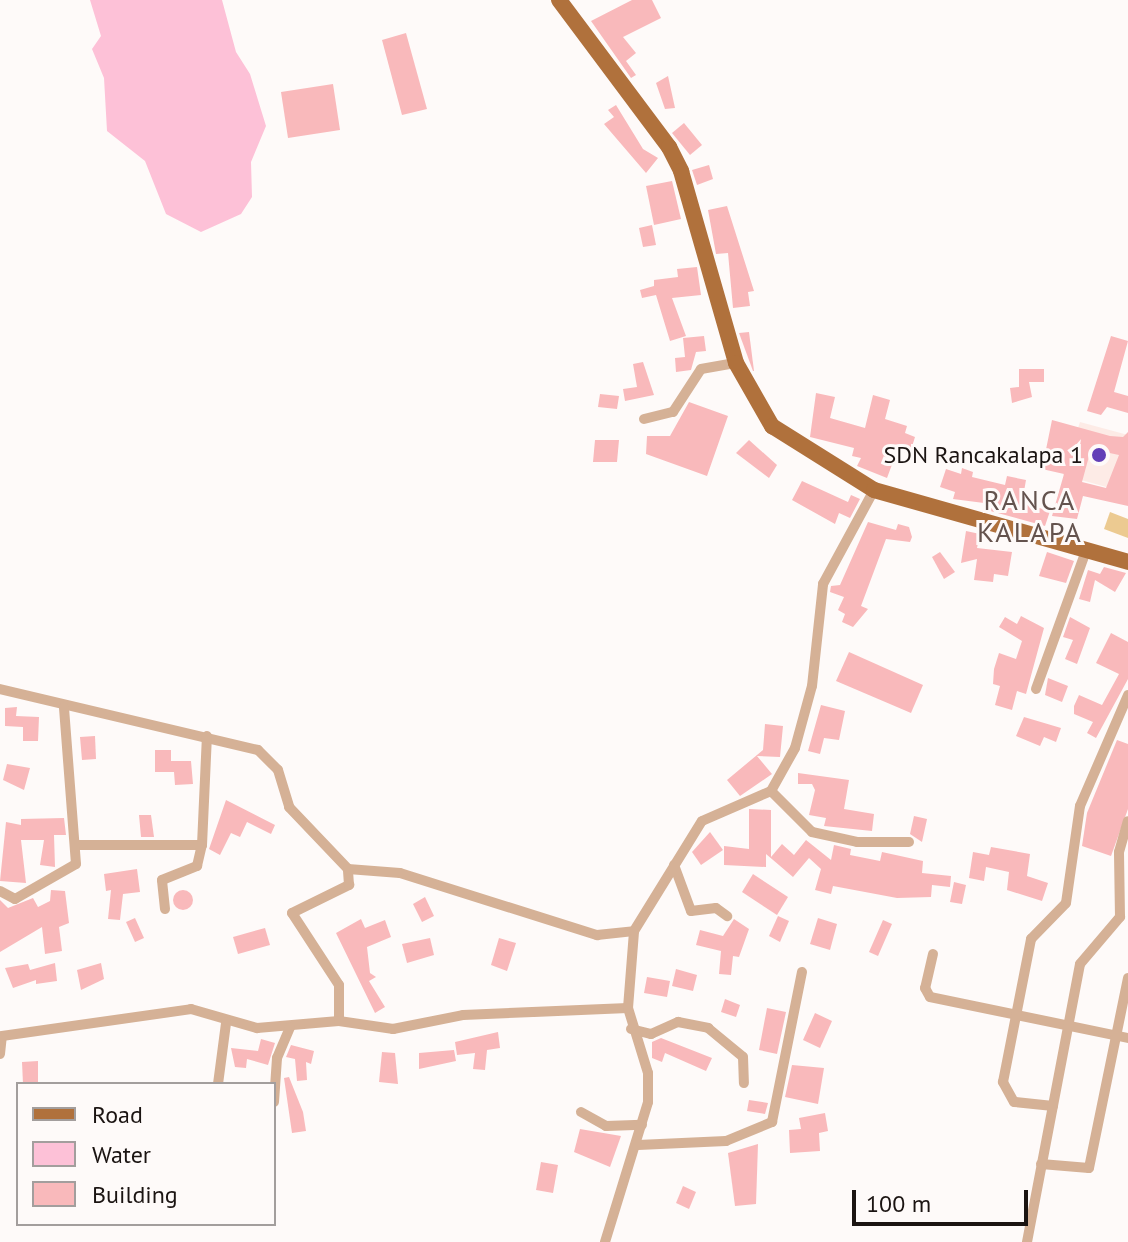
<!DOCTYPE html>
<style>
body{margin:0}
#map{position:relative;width:1128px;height:1242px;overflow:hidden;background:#fefaf9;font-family:"PT Sans",sans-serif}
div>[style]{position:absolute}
.built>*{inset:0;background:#fdebe6}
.green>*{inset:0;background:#ecca91}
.water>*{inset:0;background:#fdc1d7}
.building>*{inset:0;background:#f9b9bb}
.round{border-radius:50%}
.street>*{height:10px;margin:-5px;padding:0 5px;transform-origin:5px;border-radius:5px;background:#d5b196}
.primary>*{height:16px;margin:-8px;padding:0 8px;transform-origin:8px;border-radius:8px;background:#b0713c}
.dots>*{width:22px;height:22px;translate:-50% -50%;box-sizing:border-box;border:4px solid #fefaf9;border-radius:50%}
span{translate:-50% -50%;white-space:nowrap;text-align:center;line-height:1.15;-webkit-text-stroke:6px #fefaf9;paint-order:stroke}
.poi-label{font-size:24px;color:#1b1412}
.right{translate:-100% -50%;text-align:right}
.quarter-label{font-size:28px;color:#64534e;letter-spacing:2px}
.legend{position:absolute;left:16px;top:1082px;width:260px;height:144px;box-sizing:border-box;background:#fefaf9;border:2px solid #a39e9d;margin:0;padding:10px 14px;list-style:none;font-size:24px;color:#1b1412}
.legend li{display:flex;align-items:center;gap:16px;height:40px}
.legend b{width:40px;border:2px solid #a39e9d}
.scale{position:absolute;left:852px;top:1190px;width:176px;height:36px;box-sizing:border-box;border:4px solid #1b1412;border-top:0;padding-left:10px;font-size:24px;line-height:28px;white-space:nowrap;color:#1b1412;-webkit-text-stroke:6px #fefaf9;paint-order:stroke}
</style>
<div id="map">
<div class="built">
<div style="clip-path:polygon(1080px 422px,1128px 435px,1128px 493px,1063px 475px)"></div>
</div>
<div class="green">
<div style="clip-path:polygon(1110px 512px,1128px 519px,1128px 538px,1104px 529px)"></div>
</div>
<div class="water">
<div style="clip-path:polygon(90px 0,222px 0,236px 52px,250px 74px,266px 126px,251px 162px,252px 197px,241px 214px,201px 232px,166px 214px,145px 161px,107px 131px,104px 78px,92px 49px,101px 36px)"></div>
</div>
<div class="building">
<div style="clip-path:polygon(632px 0,652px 0,661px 18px,623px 37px,636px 53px,626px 61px,636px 75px,631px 78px,591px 21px)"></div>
<div style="clip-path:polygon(406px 33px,427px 109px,402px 115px,382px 40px)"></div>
<div style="clip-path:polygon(668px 76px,675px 108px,665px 109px,656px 83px)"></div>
<div style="clip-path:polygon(333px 84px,340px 130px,288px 138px,281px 92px)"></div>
<div style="clip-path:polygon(616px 105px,643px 149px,658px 158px,646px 173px,604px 124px,614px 117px,608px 110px)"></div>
<div style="clip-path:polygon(684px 123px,702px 145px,690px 155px,672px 133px)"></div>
<div style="clip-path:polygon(709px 165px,713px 179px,697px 185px,692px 170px)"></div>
<div style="clip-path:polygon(672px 181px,681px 219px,654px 225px,646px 186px)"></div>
<div style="clip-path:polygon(727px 206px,754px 291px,748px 292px,750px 306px,733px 308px,728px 253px,716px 254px,708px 210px)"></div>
<div style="clip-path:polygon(652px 225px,656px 245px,643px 247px,639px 228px)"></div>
<div style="clip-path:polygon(697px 267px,701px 295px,672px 298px,686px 336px,670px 341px,656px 295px,642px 298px,640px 290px,654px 286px,654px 280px,678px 277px,677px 269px)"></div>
<div style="clip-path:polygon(749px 332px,754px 371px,753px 371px,739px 333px)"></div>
<div style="clip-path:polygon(704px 336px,706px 351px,696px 352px,691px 370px,676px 372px,675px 358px,685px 357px,683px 338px)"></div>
<div style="clip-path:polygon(1111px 336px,1128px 341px,1114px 392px,1128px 396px,1128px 413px,1107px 407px,1101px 415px,1087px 411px)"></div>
<div style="clip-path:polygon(643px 362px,654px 395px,625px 401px,623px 389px,637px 387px,633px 364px)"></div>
<div style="clip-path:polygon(1019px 369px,1044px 369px,1044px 382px,1029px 382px,1032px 397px,1012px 403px,1010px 388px,1019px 387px)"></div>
<div style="clip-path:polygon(816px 393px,835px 397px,830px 418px,865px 428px,873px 395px,890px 400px,885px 419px,907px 426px,905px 433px,915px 437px,910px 453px,897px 451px,887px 478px,857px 466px,861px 458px,852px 456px,854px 448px,810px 437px)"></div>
<div style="clip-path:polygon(600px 394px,619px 396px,617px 409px,598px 407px)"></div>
<div style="clip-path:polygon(689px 402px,728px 416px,707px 476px,646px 454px,647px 436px,670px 436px)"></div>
<div style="clip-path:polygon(evenodd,1052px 420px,1110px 436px,1123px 437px,1128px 432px,1128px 506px,1083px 496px,1077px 519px,1052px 516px,1064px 474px,1042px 469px,1052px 420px,1091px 449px,1119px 455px,1106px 488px,1082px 482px,1091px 449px)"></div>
<div style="clip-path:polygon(595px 440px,619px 440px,617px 462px,593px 462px)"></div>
<div style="clip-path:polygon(749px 440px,777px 465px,769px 478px,736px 453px)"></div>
<div style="clip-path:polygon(962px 468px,973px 472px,972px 477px,1005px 485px,1007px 476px,1026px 480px,1022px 503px,1050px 511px,1045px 526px,983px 509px,984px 503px,953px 499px,955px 492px,940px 487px,946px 469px,961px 474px)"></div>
<div style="clip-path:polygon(802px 481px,848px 502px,851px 495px,860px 499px,850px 518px,839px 513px,835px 524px,792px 500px)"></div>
<div style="clip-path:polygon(868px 522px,896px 530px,898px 524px,909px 527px,912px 537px,910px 542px,886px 539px,861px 606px,868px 609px,853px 627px,842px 622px,845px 614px,838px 610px,844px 597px,830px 592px,831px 586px,840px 585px)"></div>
<div style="clip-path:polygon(966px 531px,980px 534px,977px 548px,1012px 552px,1008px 576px,994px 574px,993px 582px,974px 580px,977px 559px,961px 563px)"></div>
<div style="clip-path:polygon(940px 552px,955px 572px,944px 579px,932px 557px)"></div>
<div style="clip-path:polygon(1047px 552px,1074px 561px,1066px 583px,1039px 576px)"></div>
<div style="clip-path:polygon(1104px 567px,1126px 573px,1115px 592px,1095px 580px,1090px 602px,1079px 599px,1088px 570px,1100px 574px)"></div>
<div style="clip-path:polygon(1021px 616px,1044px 628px,1026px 694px,1017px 691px,1012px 710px,995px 705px,1000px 686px,993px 684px,994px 669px,999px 653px,1016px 659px,1022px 641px,999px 627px,1005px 617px,1017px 624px)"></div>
<div style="clip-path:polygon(1070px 617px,1090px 628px,1077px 664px,1065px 659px,1073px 640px,1063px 637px)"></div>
<div style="clip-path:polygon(1111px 633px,1128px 642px,1128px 679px,1096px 738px,1087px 733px,1093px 722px,1074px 714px,1074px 706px,1079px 695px,1102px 705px,1119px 674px,1096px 663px)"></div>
<div style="clip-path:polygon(849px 652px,923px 685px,911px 713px,836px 681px)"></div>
<div style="clip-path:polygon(1048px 678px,1068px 686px,1062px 702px,1045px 695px)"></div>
<div style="clip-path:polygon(821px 705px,845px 711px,839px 740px,824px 738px,820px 754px,808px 751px)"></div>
<div style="clip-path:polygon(17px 707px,16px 716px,39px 717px,38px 741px,23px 741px,23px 727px,5px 726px,5px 708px)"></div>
<div style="clip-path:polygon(1024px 717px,1061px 728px,1056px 742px,1044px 737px,1040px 746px,1016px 736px)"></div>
<div style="clip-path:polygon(765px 724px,783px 726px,780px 757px,757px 756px,772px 774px,740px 796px,727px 780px,763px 750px)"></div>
<div style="clip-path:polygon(95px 736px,96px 759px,82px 760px,80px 737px)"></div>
<div style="clip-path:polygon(1117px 740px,1128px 744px,1128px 809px,1111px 856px,1082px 846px,1087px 813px)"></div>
<div style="clip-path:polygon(155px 750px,171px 750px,171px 761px,191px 761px,193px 784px,175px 785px,174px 772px,155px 772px)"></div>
<div style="clip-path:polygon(7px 764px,30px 768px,24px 790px,3px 780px)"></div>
<div style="clip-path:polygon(798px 773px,849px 780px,844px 809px,874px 814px,872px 831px,824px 826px,826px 818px,809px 815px,815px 790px,812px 784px,798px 784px)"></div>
<div style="clip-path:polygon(226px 800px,275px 825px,271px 834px,247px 822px,240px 837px,231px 833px,220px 855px,209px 849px)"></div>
<div style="clip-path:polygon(749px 809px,771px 810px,771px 857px,782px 844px,794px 855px,806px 840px,831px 860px,834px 845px,851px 849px,850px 855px,880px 861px,882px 852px,923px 861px,922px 873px,951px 876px,950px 887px,932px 885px,931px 897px,897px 898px,833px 886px,831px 894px,815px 890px,821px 869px,809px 858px,793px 877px,766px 854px,766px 867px,724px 865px,724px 846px,749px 849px)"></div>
<div style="clip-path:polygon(139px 815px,151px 815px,154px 837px,141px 837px)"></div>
<div style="clip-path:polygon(914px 816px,927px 819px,922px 842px,910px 834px)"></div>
<div style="clip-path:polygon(64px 818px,66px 835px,54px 835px,55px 867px,40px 865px,44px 840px,21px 840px,26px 883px,0 881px,6px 822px,21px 825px,21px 819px)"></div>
<div style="clip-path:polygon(710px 832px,723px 850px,701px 865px,692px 852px)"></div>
<div style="clip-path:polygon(991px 847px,1030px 854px,1027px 876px,1048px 883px,1042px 901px,1007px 890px,1009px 872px,986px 867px,984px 881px,969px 878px,973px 852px,989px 855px)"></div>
<div style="clip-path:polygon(137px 869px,140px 892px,123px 894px,120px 920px,108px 919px,111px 890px,106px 891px,104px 874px)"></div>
<div style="clip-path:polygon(753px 874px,788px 897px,777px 915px,742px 892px)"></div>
<div style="clip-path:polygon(954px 882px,966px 885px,962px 904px,950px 902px)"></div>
<div style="clip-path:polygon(51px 890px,65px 891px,69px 923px,59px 927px,62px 951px,45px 954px,42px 927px,0 952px,0 900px,8px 908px,33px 898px,38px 907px,50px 901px)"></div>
<div class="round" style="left:173px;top:890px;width:20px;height:20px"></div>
<div style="clip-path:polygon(425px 897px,434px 916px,422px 922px,413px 904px)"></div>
<div style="clip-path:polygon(778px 916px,789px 921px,780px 942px,769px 936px)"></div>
<div style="clip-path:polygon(135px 918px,144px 938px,135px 942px,126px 922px)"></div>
<div style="clip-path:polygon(818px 918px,837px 924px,830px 950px,810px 944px)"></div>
<div style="clip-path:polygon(361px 919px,365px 928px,385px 920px,391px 937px,367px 947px,370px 973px,376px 977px,369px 981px,385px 1007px,375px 1013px,336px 933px)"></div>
<div style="clip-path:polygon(734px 919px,749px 929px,739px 957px,733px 956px,731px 975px,719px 974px,721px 951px,696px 945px,700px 930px,723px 936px)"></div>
<div style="clip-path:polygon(883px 920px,892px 924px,878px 956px,869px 952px)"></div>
<div style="clip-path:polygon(265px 928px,270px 945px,238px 954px,233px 937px)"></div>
<div style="clip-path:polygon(430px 938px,434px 955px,407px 963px,402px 944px)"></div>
<div style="clip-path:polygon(499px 938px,516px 943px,507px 971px,491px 965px)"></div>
<div style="clip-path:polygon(55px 963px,57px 981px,36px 984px,36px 980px,13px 988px,5px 968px,28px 964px,30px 970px)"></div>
<div style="clip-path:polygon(101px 963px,104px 979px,81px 990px,77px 970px)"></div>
<div style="clip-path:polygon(676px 969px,697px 975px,693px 991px,672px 986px)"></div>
<div style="clip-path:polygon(647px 977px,670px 981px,667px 997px,644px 993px)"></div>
<div style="clip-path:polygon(725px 999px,740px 1005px,736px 1017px,721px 1012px)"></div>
<div style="clip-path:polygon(767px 1008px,786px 1012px,777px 1054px,759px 1050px)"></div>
<div style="clip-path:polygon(815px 1013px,832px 1021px,820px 1048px,803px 1040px)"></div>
<div style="clip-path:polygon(498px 1032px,500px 1048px,487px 1050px,485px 1070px,473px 1069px,475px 1053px,457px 1055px,455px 1042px)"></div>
<div style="clip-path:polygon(661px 1038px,712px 1058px,706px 1071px,665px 1053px,662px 1062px,652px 1058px,652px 1042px)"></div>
<div style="clip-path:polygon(261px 1039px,275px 1043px,268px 1065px,247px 1059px,246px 1068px,235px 1067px,231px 1048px,258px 1051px)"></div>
<div style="clip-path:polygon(291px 1045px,314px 1051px,311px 1064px,306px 1062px,307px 1080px,297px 1081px,295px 1059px,286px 1057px)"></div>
<div style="clip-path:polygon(454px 1050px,456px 1061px,419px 1069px,419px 1053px)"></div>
<div style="clip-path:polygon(382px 1052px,395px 1053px,398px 1084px,379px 1082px)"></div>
<div style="clip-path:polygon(38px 1061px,38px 1083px,23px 1084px,22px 1062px)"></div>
<div style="clip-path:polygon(792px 1065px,824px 1068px,818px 1104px,785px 1097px)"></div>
<div style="clip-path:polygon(289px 1077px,303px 1112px,306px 1131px,292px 1133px,284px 1078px)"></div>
<div style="clip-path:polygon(749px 1100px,768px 1103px,765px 1114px,747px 1111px)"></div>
<div style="clip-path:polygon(825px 1113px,828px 1131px,819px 1133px,820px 1151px,790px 1153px,789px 1130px,801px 1129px,799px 1118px)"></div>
<div style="clip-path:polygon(580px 1129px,621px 1136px,610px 1167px,574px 1152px)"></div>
<div style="clip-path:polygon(758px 1144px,756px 1204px,735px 1206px,728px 1153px)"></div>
<div style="clip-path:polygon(541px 1162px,558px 1165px,553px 1193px,536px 1190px)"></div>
<div style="clip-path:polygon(683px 1186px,696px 1192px,689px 1209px,676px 1203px)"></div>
</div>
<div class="street">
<div style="left:644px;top:419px;width:30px;rotate:-14deg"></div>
<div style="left:673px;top:412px;width:51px;rotate:-56.9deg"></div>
<div style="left:701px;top:369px;width:36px;rotate:-10deg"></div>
<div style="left:0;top:689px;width:265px;rotate:13.3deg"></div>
<div style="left:258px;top:750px;width:28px;rotate:45deg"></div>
<div style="left:278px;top:770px;width:39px;rotate:73deg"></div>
<div style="left:289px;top:807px;width:86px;rotate:46.4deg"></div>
<div style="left:348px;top:869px;width:52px;rotate:4.4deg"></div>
<div style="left:400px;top:873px;width:207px;rotate:17.5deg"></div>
<div style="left:597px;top:935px;width:37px;rotate:-6deg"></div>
<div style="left:1036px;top:689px;width:147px;rotate:-70.1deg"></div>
<div style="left:771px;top:791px;width:58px;rotate:45deg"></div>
<div style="left:812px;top:832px;width:46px;rotate:12.5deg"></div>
<div style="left:857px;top:842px;width:52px"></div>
<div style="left:78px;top:845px;width:124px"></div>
<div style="left:202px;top:845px;width:109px;rotate:-87.4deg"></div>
<div style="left:674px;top:865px;width:49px;rotate:69.7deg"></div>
<div style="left:691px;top:911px;width:25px;rotate:-7deg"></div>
<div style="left:716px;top:908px;width:14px;rotate:36deg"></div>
<div style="left:0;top:891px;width:17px;rotate:28deg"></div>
<div style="left:15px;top:899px;width:70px;rotate:-29.8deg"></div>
<div style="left:76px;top:864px;width:157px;rotate:-94.4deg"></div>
<div style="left:165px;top:909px;width:29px;rotate:-96deg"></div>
<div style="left:162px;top:880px;width:38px;rotate:-22deg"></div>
<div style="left:197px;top:866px;width:22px;rotate:-77deg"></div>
<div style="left:933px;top:954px;width:35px;rotate:103deg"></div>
<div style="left:925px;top:988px;width:10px;rotate:61deg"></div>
<div style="left:930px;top:997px;width:202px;rotate:11.7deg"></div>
<div style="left:339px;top:1021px;width:36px;rotate:-90deg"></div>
<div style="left:339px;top:985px;width:86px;rotate:-123.1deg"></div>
<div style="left:292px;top:913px;width:64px;rotate:-26.2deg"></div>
<div style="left:349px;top:885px;width:16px;rotate:-94deg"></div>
<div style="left:631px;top:1029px;width:21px;rotate:14deg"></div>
<div style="left:651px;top:1034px;width:30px;rotate:-24deg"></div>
<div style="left:678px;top:1022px;width:31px;rotate:11deg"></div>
<div style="left:708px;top:1028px;width:45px;rotate:39.6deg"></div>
<div style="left:743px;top:1057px;width:26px;rotate:88deg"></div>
<div style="left:0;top:1054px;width:18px;rotate:-84deg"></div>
<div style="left:2px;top:1036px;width:191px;rotate:-8.1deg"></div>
<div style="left:191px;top:1009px;width:69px;rotate:16.1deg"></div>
<div style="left:257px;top:1028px;width:82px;rotate:-4.9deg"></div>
<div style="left:339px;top:1021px;width:55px;rotate:8.4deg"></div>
<div style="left:393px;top:1029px;width:71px;rotate:-11.3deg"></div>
<div style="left:463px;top:1015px;width:165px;rotate:-2.4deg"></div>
<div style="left:218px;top:1084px;width:62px;rotate:-82.5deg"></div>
<div style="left:274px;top:1102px;width:44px;rotate:-86.1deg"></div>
<div style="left:277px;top:1058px;width:33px;rotate:-67deg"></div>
<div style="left:1053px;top:1106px;width:39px;rotate:-174deg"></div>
<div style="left:1014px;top:1102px;width:23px;rotate:-119deg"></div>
<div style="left:1003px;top:1082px;width:146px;rotate:-78.9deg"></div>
<div style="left:1031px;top:939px;width:50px;rotate:-45.8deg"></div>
<div style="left:1066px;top:903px;width:98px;rotate:-81.8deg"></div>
<div style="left:1080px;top:806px;width:121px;rotate:-66.6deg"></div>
<div style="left:581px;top:1112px;width:29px;rotate:29deg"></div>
<div style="left:606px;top:1126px;width:36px;rotate:-2deg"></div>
<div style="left:638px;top:1145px;width:88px;rotate:-2.6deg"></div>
<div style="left:726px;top:1141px;width:50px;rotate:-22.4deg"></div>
<div style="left:772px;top:1122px;width:153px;rotate:-78.7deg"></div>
<div style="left:1041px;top:1164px;width:48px;rotate:4.8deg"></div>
<div style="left:1089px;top:1168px;width:194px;rotate:-78.4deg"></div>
<div style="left:605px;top:1242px;width:146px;rotate:-72.9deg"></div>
<div style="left:648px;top:1102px;width:29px;rotate:-90deg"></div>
<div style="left:648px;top:1073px;width:68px;rotate:-107.1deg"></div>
<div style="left:628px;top:1008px;width:77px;rotate:-85.5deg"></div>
<div style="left:634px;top:931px;width:129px;rotate:-58.3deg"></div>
<div style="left:702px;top:821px;width:75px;rotate:-23.5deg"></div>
<div style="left:771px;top:791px;width:49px;rotate:-60.8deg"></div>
<div style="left:795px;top:748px;width:64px;rotate:-74.7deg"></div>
<div style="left:812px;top:686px;width:103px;rotate:-83.8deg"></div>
<div style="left:823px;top:584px;width:107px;rotate:-61.5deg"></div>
<div style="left:1027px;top:1242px;width:283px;rotate:-79.2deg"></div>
<div style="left:1080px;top:964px;width:62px;rotate:-49.6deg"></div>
<div style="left:1120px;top:917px;width:65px;rotate:-90.9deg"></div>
<div style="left:1119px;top:852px;width:32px;rotate:-74deg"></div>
</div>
<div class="primary">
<div style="left:559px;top:0;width:184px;rotate:53.2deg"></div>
<div style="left:669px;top:147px;width:27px;rotate:63deg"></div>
<div style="left:681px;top:171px;width:200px;rotate:74deg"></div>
<div style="left:736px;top:363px;width:73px;rotate:60.3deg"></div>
<div style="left:772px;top:426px;width:120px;rotate:32.1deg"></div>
<div style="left:874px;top:490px;width:264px;rotate:15.8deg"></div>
</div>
<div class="dots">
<div style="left:1099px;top:455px;background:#623fb7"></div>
</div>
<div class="poi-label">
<span class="right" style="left:1083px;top:455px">SDN Rancakalapa 1</span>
</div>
<div class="quarter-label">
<span style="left:1030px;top:516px">RANCA<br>KALAPA</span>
</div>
<ul class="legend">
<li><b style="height:10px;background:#b0713c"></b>Road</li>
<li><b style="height:22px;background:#fdc1d7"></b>Water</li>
<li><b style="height:22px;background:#f9b9bb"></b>Building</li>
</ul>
<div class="scale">100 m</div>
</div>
